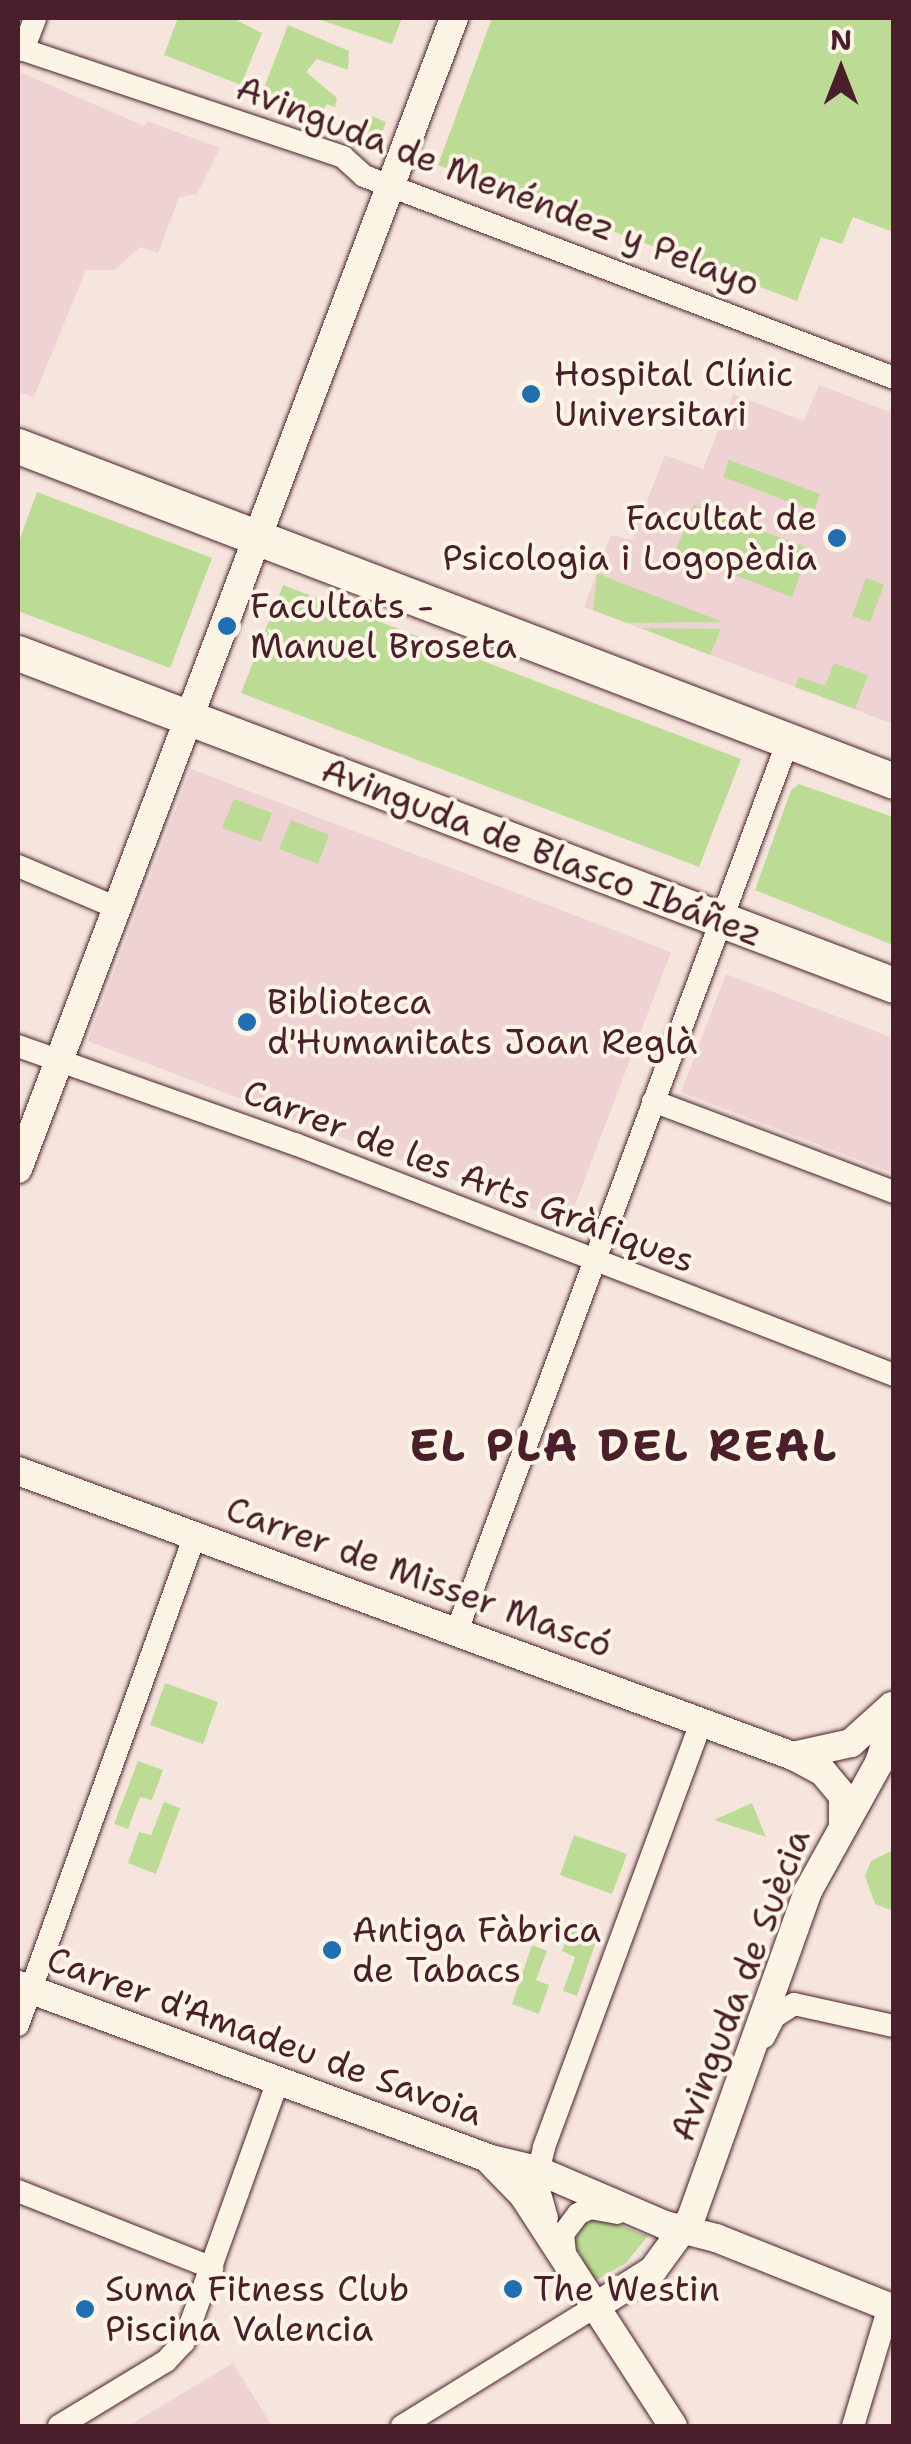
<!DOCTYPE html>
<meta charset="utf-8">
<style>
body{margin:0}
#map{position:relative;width:911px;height:2444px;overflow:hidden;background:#f6e5dd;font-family:"Shantell Sans",sans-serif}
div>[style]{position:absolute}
.built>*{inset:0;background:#efd2d3}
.green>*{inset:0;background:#bcdc95}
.roads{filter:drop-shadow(0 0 2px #4a1f2b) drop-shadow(0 0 2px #4a1f2b)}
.minor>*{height:22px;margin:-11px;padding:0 11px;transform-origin:11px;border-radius:11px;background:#fcf5e5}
.tertiary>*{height:28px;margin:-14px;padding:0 14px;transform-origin:14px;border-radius:14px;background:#fcf5e5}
.primary>*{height:35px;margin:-17.5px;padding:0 17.5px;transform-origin:17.5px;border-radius:17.5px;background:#fcf5e5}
.dots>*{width:28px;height:28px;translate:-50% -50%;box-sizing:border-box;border:5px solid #fcf5e5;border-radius:50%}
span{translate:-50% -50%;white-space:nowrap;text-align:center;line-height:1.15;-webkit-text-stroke:8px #fcf5e5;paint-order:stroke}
.street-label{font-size:35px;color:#4a1f2b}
.poi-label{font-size:35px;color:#4a1f2b}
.left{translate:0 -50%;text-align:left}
.right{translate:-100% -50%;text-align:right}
.district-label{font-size:45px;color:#4a1f2b;font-weight:700;letter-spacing:2.5px}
.frame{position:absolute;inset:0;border:20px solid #4a1f2b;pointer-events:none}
.north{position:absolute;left:791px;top:20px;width:100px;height:100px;-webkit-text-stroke:8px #fcf5e5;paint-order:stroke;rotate:0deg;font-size:28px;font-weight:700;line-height:40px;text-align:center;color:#4a1f2b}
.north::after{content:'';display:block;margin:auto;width:35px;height:45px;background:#4a1f2b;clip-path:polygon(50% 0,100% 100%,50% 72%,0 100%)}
</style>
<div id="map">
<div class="built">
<div style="clip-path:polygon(18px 71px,144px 126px,147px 121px,220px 148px,197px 194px,179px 197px,158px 253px,140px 247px,115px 270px,86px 270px,34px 397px,18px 392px)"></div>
<div style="clip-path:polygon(819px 385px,893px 413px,893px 724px,584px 607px,611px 535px,632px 540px,665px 455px,703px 469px,733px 394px,804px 421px)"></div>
<div style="clip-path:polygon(191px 769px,671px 952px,568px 1223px,88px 1041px)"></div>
<div style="clip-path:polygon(726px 974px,893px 1038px,893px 1173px,681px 1092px)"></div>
<div style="clip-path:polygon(233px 2363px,272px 2426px,128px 2426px)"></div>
</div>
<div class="green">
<div style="clip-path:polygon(178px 18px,232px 18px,262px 33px,241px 85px,164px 55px)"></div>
<div style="clip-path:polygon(315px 18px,402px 18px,392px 44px)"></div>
<div style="clip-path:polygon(492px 18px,893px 18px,893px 232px,853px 217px,842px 244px,821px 237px,797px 301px,438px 165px)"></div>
<div style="clip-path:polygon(288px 25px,349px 51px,348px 70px,317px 59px,306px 72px,337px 98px,335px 107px,327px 104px,320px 115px,262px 93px)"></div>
<div style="clip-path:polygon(372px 116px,386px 122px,374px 154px,353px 146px,363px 118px,372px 122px)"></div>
<div style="clip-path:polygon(729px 460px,820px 494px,814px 511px,723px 477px)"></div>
<div style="clip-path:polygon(37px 492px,212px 558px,170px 668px,18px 611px,18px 544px)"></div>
<div style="clip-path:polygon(694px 505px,810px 549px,792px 597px,675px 552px)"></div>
<div style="clip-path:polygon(597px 573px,611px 579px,723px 622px,627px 623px,593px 610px)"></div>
<div style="clip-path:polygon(866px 578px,884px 585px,870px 622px,852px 616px)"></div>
<div style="clip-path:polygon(283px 585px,741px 759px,699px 867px,241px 693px)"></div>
<div style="clip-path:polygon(641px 628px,721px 629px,710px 655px)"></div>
<div style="clip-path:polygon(834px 663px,868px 675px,855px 709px,795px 687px,799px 677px,825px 686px)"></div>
<div style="clip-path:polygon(799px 784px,893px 817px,893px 945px,755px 890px,791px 790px)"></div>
<div style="clip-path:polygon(234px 799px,272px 813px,261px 842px,222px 828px)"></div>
<div style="clip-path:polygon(291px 820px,329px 835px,318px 864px,279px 849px)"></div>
<div style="clip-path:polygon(165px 1683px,218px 1702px,203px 1744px,150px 1725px)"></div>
<div style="clip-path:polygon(138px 1761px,163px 1770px,152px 1800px,140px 1797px,128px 1829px,114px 1824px)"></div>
<div style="clip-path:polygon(164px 1802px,180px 1808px,156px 1874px,128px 1863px,139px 1832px,151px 1835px)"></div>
<div style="clip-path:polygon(752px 1803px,766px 1837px,714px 1820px)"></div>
<div style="clip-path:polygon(574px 1835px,627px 1854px,612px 1894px,560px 1875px)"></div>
<div style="clip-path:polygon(893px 1850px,894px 1850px,893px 1911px,875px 1904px,865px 1876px,871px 1861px)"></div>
<div style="clip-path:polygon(574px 1920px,600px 1930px,577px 1996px,563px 1991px,575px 1957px,562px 1951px)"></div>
<div style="clip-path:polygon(532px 1945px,547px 1951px,536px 1980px,549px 1985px,539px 2014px,512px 2004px)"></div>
<div style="clip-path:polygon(599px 2217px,648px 2236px,626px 2263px,593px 2282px,574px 2241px,583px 2225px)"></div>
</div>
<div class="roads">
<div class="minor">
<div style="left:18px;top:48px;width:343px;rotate:18.5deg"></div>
<div style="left:343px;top:157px;width:28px;rotate:42deg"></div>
<div style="left:364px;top:176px;width:567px;rotate:20.86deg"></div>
<div style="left:23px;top:50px;width:34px;rotate:-69deg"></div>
<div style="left:18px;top:866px;width:108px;rotate:23deg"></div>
<div style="left:18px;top:1046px;width:294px;rotate:19.5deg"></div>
<div style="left:295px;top:1144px;width:642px;rotate:21.09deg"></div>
<div style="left:653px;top:1101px;width:258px;rotate:20.7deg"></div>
<div style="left:457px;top:1631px;width:950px;rotate:-69.6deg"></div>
<div style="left:18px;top:2025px;width:521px;rotate:-70.14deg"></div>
<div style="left:764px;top:2037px;width:22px;rotate:-63deg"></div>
<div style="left:774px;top:2017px;width:24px;rotate:-33deg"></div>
<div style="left:794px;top:2004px;width:102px;rotate:12.4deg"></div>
<div style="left:18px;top:2191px;width:209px;rotate:21.6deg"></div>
<div style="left:547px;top:2218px;width:40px;rotate:-106deg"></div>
<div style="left:536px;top:2180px;width:34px;rotate:-76deg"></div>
<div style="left:544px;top:2147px;width:453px;rotate:-69.7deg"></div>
<div style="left:565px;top:2253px;width:19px;rotate:-96deg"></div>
<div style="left:563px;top:2234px;width:25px;rotate:-53deg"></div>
<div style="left:578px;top:2214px;width:13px;rotate:-27deg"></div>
<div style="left:590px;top:2208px;width:28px;rotate:10deg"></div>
<div style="left:59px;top:2426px;width:125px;rotate:-31.3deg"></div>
<div style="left:166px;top:2361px;width:26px;rotate:-47deg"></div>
<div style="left:184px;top:2342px;width:277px;rotate:-70.2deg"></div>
<div style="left:402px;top:2426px;width:225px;rotate:-31.7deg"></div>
<div style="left:853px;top:2426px;width:124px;rotate:-73.2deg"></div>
</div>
<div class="tertiary">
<div style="left:18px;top:1169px;width:1231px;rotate:-69.25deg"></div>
<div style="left:18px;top:1471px;width:826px;rotate:20.19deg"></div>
<div style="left:793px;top:1756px;width:34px;rotate:28deg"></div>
<div style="left:823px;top:1772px;width:31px;rotate:50deg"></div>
<div style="left:843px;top:1796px;width:29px;rotate:90deg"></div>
<div style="left:793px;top:1756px;width:59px;rotate:-12.6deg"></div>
<div style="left:851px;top:1743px;width:55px;rotate:-42.1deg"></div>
<div style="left:18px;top:1985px;width:500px;rotate:20.2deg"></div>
<div style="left:487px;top:2158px;width:51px;rotate:13.5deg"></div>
<div style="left:537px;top:2170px;width:139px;rotate:23.3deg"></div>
<div style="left:665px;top:2225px;width:53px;rotate:14.3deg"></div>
<div style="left:716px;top:2238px;width:192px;rotate:21.7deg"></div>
<div style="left:487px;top:2158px;width:52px;rotate:45.8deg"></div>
<div style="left:523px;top:2195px;width:275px;rotate:57deg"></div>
<div style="left:593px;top:2308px;width:71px;rotate:-32.3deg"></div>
<div style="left:653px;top:2270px;width:64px;rotate:-53.8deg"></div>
<div style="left:691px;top:2218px;width:347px;rotate:-70.3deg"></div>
<div style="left:808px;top:1891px;width:146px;rotate:-61deg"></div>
<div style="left:879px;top:1763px;width:49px;rotate:-72.3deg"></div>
</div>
<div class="primary">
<div style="left:18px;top:446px;width:938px;rotate:20.93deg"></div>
<div style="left:18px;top:653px;width:937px;rotate:20.76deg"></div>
</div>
</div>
<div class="dots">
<div style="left:531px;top:394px;background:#1f6fb2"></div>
<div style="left:837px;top:538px;background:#1f6fb2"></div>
<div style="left:227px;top:626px;background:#1f6fb2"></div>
<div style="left:247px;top:1022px;background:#1f6fb2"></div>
<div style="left:332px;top:1950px;background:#1f6fb2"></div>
<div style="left:513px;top:2289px;background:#1f6fb2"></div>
<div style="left:85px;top:2309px;background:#1f6fb2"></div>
</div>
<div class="street-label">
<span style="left:498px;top:186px;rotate:21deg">Avinguda de Menéndez y Pelayo</span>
<span style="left:542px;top:852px;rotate:21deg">Avinguda de Blasco Ibáñez</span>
<span style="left:469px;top:1176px;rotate:21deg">Carrer de les Arts Gràfiques</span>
<span style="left:419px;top:1577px;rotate:20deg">Carrer de Misser Mascó</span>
<span style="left:740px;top:1985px;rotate:-69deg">Avinguda de Suècia</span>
<span style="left:265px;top:2036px;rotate:20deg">Carrer d'Amadeu de Savoia</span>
</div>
<div class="poi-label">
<span class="left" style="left:554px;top:394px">Hospital Clínic<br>Universitari</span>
<span class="right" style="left:817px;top:538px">Facultat de<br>Psicologia i Logopèdia</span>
<span class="left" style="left:250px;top:626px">Facultats -<br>Manuel Broseta</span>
<span class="left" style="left:267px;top:1022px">Biblioteca<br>d'Humanitats Joan Reglà</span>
<span class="left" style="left:352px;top:1950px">Antiga Fàbrica<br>de Tabacs</span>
<span class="left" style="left:105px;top:2309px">Suma Fitness Club<br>Piscina Valencia</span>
<span class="left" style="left:533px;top:2289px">The Westin</span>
</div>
<div class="district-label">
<span style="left:624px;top:1446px">EL PLA DEL REAL</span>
</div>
<div class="frame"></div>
<div class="north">N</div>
</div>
